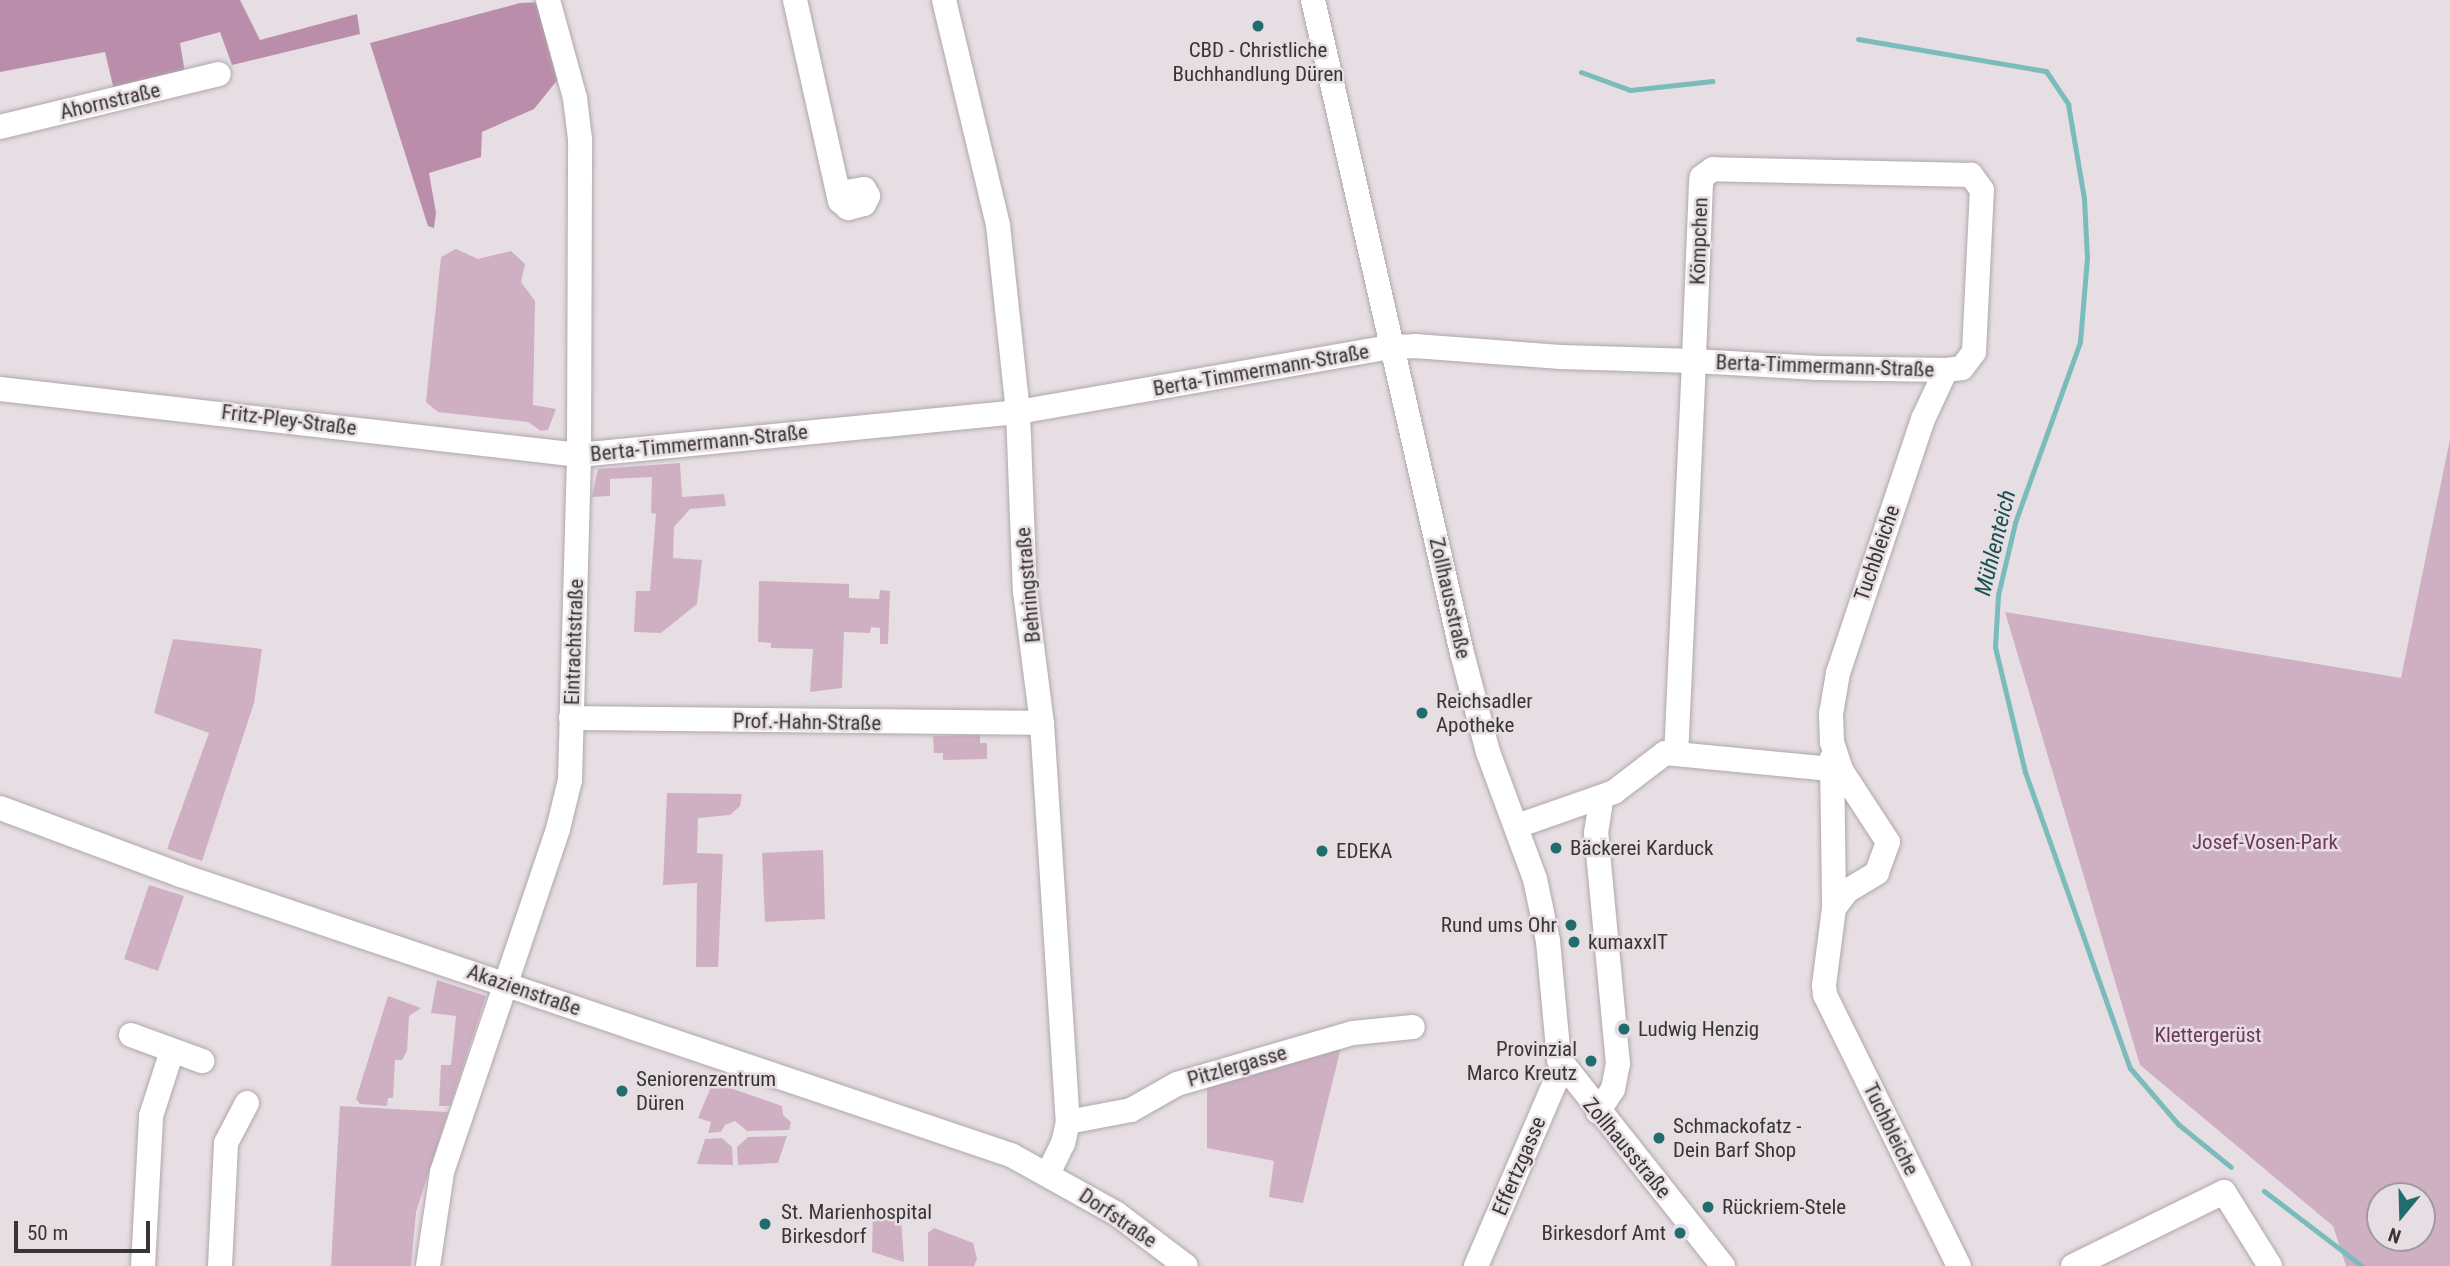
<!DOCTYPE html>
<meta charset="utf-8">
<style>
body{margin:0}
#map{position:relative;width:2450px;height:1266px;overflow:hidden;background:#e6dee3;font-family:"Roboto Condensed",sans-serif}
div>[style]{position:absolute}
.green>*{inset:0;background:#cfb0c3}
.forest>*{inset:0;background:#ba8daa}
.stream>*{height:5px;margin:-2.5px;padding:0 2.5px;transform-origin:2.5px;border-radius:2.5px;background:#7abbbb}
.roads{filter:drop-shadow(0 0 2px #afa7ac) drop-shadow(0 0 2px #afa7ac)}
.minor>*{height:24px;margin:-12px;padding:0 12px;transform-origin:12px;border-radius:12px;background:#fff}
.dots>*{width:19px;height:19px;translate:-50% -50%;box-sizing:border-box;border:4px solid #e6dee3;border-radius:50%}
span{translate:-50% -50%;white-space:nowrap;text-align:center;line-height:1.15;-webkit-text-stroke:5px #e6dee3;paint-order:stroke}
.poi-label{font-size:21px;color:#383536}
.left{translate:0 -50%;text-align:left}
.right{translate:-100% -50%;text-align:right}
.street-label{font-size:21px;color:#383536}
.park-label{font-size:21px;color:#6f365e}
.water-label{font-size:23px;color:#175151;font-style:italic}
.north{position:absolute;left:2366px;top:1182px;width:70px;height:70px;box-sizing:border-box;background:#e6dee3;border:2px solid #a09a9e;border-radius:50%;rotate:199deg;font-size:19px;font-weight:700;line-height:28px;text-align:center;color:#383536}
.north::after{content:'';display:block;margin:auto;width:24px;height:32px;background:#216d6d;clip-path:polygon(50% 0,100% 100%,50% 72%,0 100%)}
.scale{position:absolute;left:14px;top:1221px;width:136px;height:32px;box-sizing:border-box;border:4px solid #383536;border-top:0;padding-left:9px;font-size:21px;line-height:24px;white-space:nowrap;color:#383536;-webkit-text-stroke:5px #e6dee3;paint-order:stroke}
</style>
<div id="map">
<div class="green">
<div style="clip-path:polygon(456px 249px,478px 259px,511px 251px,525px 264px,521px 282px,535px 301px,533px 405px,556px 409px,548px 430px,541px 431px,528px 422px,438px 412px,426px 402px,441px 257px)"></div>
<div style="clip-path:polygon(evenodd,2450px 439px,2450px 1266px,2346px 1266px,2333px 1226px,2140px 1065px,2005px 612px,2401px 678px,2450px 439px,2422px 1196px,2422px 1238px,2380px 1238px,2380px 1196px,2422px 1196px)"></div>
<div style="clip-path:polygon(680px 463px,682px 497px,724px 494px,726px 506px,690px 509px,674px 527px,673px 558px,702px 560px,697px 604px,661px 633px,634px 632px,636px 591px,650px 591px,656px 514px,651px 513px,652px 477px,610px 479px,610px 496px,592px 497px,598px 469px)"></div>
<div style="clip-path:polygon(759px 581px,849px 584px,849px 598px,879px 599px,880px 590px,890px 591px,888px 644px,880px 644px,880px 628px,871px 627px,870px 633px,844px 632px,842px 688px,810px 692px,813px 649px,771px 648px,771px 643px,758px 642px)"></div>
<div style="clip-path:polygon(173px 639px,262px 649px,254px 703px,202px 861px,167px 849px,209px 733px,154px 713px)"></div>
<div style="clip-path:polygon(980px 735px,980px 743px,987px 743px,987px 759px,943px 760px,943px 753px,934px 753px,933px 736px)"></div>
<div style="clip-path:polygon(667px 793px,742px 794px,740px 806px,730px 815px,698px 818px,697px 853px,723px 854px,718px 967px,696px 967px,697px 883px,663px 885px)"></div>
<div style="clip-path:polygon(823px 850px,825px 919px,765px 922px,762px 853px)"></div>
<div style="clip-path:polygon(149px 885px,184px 896px,158px 971px,124px 959px)"></div>
<div style="clip-path:polygon(437px 980px,486px 996px,450px 1106px,439px 1106px,441px 1065px,451px 1065px,456px 1016px,431px 1013px)"></div>
<div style="clip-path:polygon(388px 996px,421px 1008px,409px 1016px,407px 1051px,402px 1060px,395px 1060px,393px 1098px,388px 1098px,387px 1106px,360px 1104px,356px 1099px)"></div>
<div style="clip-path:polygon(1342px 1043px,1303px 1203px,1269px 1197px,1274px 1161px,1207px 1148px,1207px 1082px)"></div>
<div style="clip-path:polygon(713px 1082px,782px 1106px,783px 1115px,791px 1122px,789px 1130px,747px 1131px,735px 1121px,725px 1125px,721px 1132px,708px 1133px,711px 1122px,698px 1118px)"></div>
<div style="clip-path:polygon(340px 1106px,448px 1112px,416px 1212px,411px 1266px,331px 1266px)"></div>
<div style="clip-path:polygon(787px 1136px,778px 1163px,738px 1165px,737px 1147px,748px 1137px)"></div>
<div style="clip-path:polygon(722px 1138px,732px 1147px,733px 1165px,697px 1164px,705px 1139px)"></div>
<div style="clip-path:polygon(873px 1208px,901px 1217px,904px 1262px,872px 1252px)"></div>
<div style="clip-path:polygon(934px 1228px,973px 1243px,977px 1259px,974px 1266px,928px 1266px,928px 1233px)"></div>
</div>
<div class="forest">
<div style="clip-path:polygon(0 0,240px 0,260px 40px,357px 14px,360px 34px,232px 65px,220px 32px,180px 43px,185px 73px,114px 90px,105px 52px,0 72px)"></div>
<div style="clip-path:polygon(546px 2px,567px 68px,534px 109px,482px 132px,481px 157px,429px 173px,436px 213px,434px 228px,428px 226px,370px 43px,520px 3px)"></div>
</div>
<div class="stream">
<div style="left:1858px;top:39px;width:191px;rotate:9.7deg"></div>
<div style="left:2046px;top:71px;width:40px;rotate:56deg"></div>
<div style="left:2068px;top:104px;width:96px;rotate:80.4deg"></div>
<div style="left:2084px;top:199px;width:59px;rotate:87.1deg"></div>
<div style="left:2087px;top:258px;width:84px;rotate:94.8deg"></div>
<div style="left:2080px;top:342px;width:192px;rotate:109.8deg"></div>
<div style="left:2015px;top:523px;width:74px;rotate:103.3deg"></div>
<div style="left:1998px;top:595px;width:52px;rotate:93.3deg"></div>
<div style="left:1995px;top:647px;width:129px;rotate:76.5deg"></div>
<div style="left:2025px;top:772px;width:314px;rotate:70.5deg"></div>
<div style="left:2130px;top:1068px;width:74px;rotate:49.4deg"></div>
<div style="left:2178px;top:1124px;width:68px;rotate:39.1deg"></div>
<div style="left:1581px;top:72px;width:52px;rotate:20.2deg"></div>
<div style="left:1630px;top:90px;width:83px;rotate:-6.2deg"></div>
<div style="left:2264px;top:1191px;width:123px;rotate:37.4deg"></div>
</div>
<div class="roads">
<div class="minor">
<div style="left:795px;top:0;width:206px;rotate:77.4deg"></div>
<div style="left:840px;top:201px;width:11px;rotate:41deg"></div>
<div style="left:848px;top:208px;width:16px;rotate:-14deg"></div>
<div style="left:864px;top:204px;width:9px;rotate:-63deg"></div>
<div style="left:868px;top:196px;width:8px;rotate:-120deg"></div>
<div style="left:864px;top:189px;width:26px;rotate:171deg"></div>
<div style="left:944px;top:0;width:231px;rotate:76.5deg"></div>
<div style="left:998px;top:225px;width:188px;rotate:83.9deg"></div>
<div style="left:1018px;top:412px;width:179px;rotate:87.8deg"></div>
<div style="left:1025px;top:591px;width:133px;rotate:82.7deg"></div>
<div style="left:1042px;top:723px;width:400px;rotate:86.3deg"></div>
<div style="left:1068px;top:1122px;width:22px;rotate:103deg"></div>
<div style="left:1063px;top:1143px;width:32px;rotate:116deg"></div>
<div style="left:1313px;top:0;width:670px;rotate:77.15deg"></div>
<div style="left:1462px;top:653px;width:102px;rotate:75.3deg"></div>
<div style="left:1488px;top:752px;width:135px;rotate:69.7deg"></div>
<div style="left:1535px;top:879px;width:63px;rotate:78.2deg"></div>
<div style="left:1548px;top:941px;width:119px;rotate:84.7deg"></div>
<div style="left:1559px;top:1059px;width:264px;rotate:51.6deg"></div>
<div style="left:0;top:127px;width:225px;rotate:-13.6deg"></div>
<div style="left:1946px;top:370px;width:54px;rotate:115.1deg"></div>
<div style="left:1923px;top:419px;width:268px;rotate:108.5deg"></div>
<div style="left:1838px;top:673px;width:42px;rotate:99.7deg"></div>
<div style="left:1831px;top:714px;width:28px;rotate:88deg"></div>
<div style="left:1832px;top:742px;width:29px;rotate:72deg"></div>
<div style="left:1841px;top:770px;width:86px;rotate:56.9deg"></div>
<div style="left:1888px;top:842px;width:33px;rotate:110deg"></div>
<div style="left:1877px;top:873px;width:35px;rotate:149deg"></div>
<div style="left:1847px;top:891px;width:21px;rotate:127deg"></div>
<div style="left:1834px;top:908px;width:78px;rotate:97.4deg"></div>
<div style="left:1824px;top:985px;width:10px;rotate:84deg"></div>
<div style="left:1825px;top:995px;width:302px;rotate:63.7deg"></div>
<div style="left:0;top:389px;width:583px;rotate:6.5deg"></div>
<div style="left:579px;top:455px;width:441px;rotate:-5.6deg"></div>
<div style="left:1018px;top:412px;width:380px;rotate:-9.9deg"></div>
<div style="left:1392px;top:347px;width:23px;rotate:-2deg"></div>
<div style="left:1415px;top:346px;width:146px;rotate:4.3deg"></div>
<div style="left:1561px;top:357px;width:133px;rotate:1.7deg"></div>
<div style="left:1694px;top:361px;width:124px;rotate:3.2deg"></div>
<div style="left:1818px;top:368px;width:128px;rotate:0.9deg"></div>
<div style="left:1946px;top:370px;width:16px;rotate:-7deg"></div>
<div style="left:1962px;top:368px;width:20px;rotate:-53deg"></div>
<div style="left:1974px;top:352px;width:162px;rotate:-87.2deg"></div>
<div style="left:1982px;top:190px;width:19px;rotate:-126deg"></div>
<div style="left:1971px;top:175px;width:258px;rotate:-178.7deg"></div>
<div style="left:1713px;top:169px;width:14px;rotate:144deg"></div>
<div style="left:1702px;top:177px;width:6px;rotate:99deg"></div>
<div style="left:1701px;top:183px;width:178px;rotate:92.3deg"></div>
<div style="left:1694px;top:361px;width:392px;rotate:92.6deg"></div>
<div style="left:571px;top:718px;width:471px;rotate:0.6deg"></div>
<div style="left:1832px;top:758px;width:150px;rotate:89.2deg"></div>
<div style="left:0;top:808px;width:192px;rotate:20.4deg"></div>
<div style="left:180px;top:875px;width:877px;rotate:18.62deg"></div>
<div style="left:1011px;top:1155px;width:121px;rotate:29.1deg"></div>
<div style="left:1117px;top:1214px;width:86px;rotate:37deg"></div>
<div style="left:1517px;top:826px;width:103px;rotate:-19.3deg"></div>
<div style="left:1614px;top:792px;width:64px;rotate:-37.4deg"></div>
<div style="left:1665px;top:753px;width:177px;rotate:5.5deg"></div>
<div style="left:131px;top:1035px;width:76px;rotate:20.1deg"></div>
<div style="left:1598px;top:1112px;width:27px;rotate:-57deg"></div>
<div style="left:1613px;top:1089px;width:25px;rotate:-79deg"></div>
<div style="left:1618px;top:1064px;width:232px;rotate:-95.4deg"></div>
<div style="left:1596px;top:833px;width:36px;rotate:-81deg"></div>
<div style="left:1068px;top:1122px;width:64px;rotate:-10.8deg"></div>
<div style="left:1131px;top:1110px;width:53px;rotate:-29.5deg"></div>
<div style="left:1177px;top:1084px;width:183px;rotate:-16.2deg"></div>
<div style="left:1353px;top:1033px;width:60px;rotate:-5.7deg"></div>
<div style="left:143px;top:1266px;width:150px;rotate:-86.9deg"></div>
<div style="left:151px;top:1116px;width:68px;rotate:-72.1deg"></div>
<div style="left:220px;top:1266px;width:123px;rotate:-87.2deg"></div>
<div style="left:226px;top:1143px;width:45px;rotate:-62.3deg"></div>
<div style="left:428px;top:1266px;width:95px;rotate:-81.5deg"></div>
<div style="left:442px;top:1172px;width:362px;rotate:-71.3deg"></div>
<div style="left:558px;top:829px;width:50px;rotate:-76.2deg"></div>
<div style="left:570px;top:780px;width:325px;rotate:-88.4deg"></div>
<div style="left:579px;top:455px;width:316px;rotate:-89.8deg"></div>
<div style="left:580px;top:139px;width:41px;rotate:-97deg"></div>
<div style="left:575px;top:98px;width:102px;rotate:-105.4deg"></div>
<div style="left:1476px;top:1266px;width:218px;rotate:-66.7deg"></div>
<div style="left:2073px;top:1266px;width:168px;rotate:-26.1deg"></div>
<div style="left:2224px;top:1192px;width:87px;rotate:58.1deg"></div>
</div>
</div>
<div class="dots">
<div style="left:1258px;top:26px;background:#216d6d"></div>
<div style="left:1422px;top:713px;background:#216d6d"></div>
<div style="left:1556px;top:848px;background:#216d6d"></div>
<div style="left:1322px;top:851px;background:#216d6d"></div>
<div style="left:1571px;top:925px;background:#216d6d"></div>
<div style="left:1574px;top:942px;background:#216d6d"></div>
<div style="left:1624px;top:1029px;background:#216d6d"></div>
<div style="left:1591px;top:1061px;background:#216d6d"></div>
<div style="left:622px;top:1091px;background:#216d6d"></div>
<div style="left:1659px;top:1138px;background:#216d6d"></div>
<div style="left:1708px;top:1207px;background:#216d6d"></div>
<div style="left:765px;top:1224px;background:#216d6d"></div>
<div style="left:1680px;top:1233px;background:#216d6d"></div>
</div>
<div class="poi-label">
<span style="left:1258px;top:62px">CBD - Christliche<br>Buchhandlung Düren</span>
<span class="left" style="left:1436px;top:713px">Reichsadler<br>Apotheke</span>
<span class="left" style="left:1570px;top:848px">Bäckerei Karduck</span>
<span class="left" style="left:1336px;top:851px">EDEKA</span>
<span class="right" style="left:1557px;top:925px">Rund ums Ohr</span>
<span class="left" style="left:1588px;top:942px">kumaxxIT</span>
<span class="left" style="left:1638px;top:1029px">Ludwig Henzig</span>
<span class="right" style="left:1577px;top:1061px">Provinzial<br>Marco Kreutz</span>
<span class="left" style="left:636px;top:1091px">Seniorenzentrum<br>Düren</span>
<span class="left" style="left:1673px;top:1138px">Schmackofatz -<br>Dein Barf Shop</span>
<span class="left" style="left:1722px;top:1207px">Rückriem-Stele</span>
<span class="left" style="left:781px;top:1224px">St. Marienhospital<br>Birkesdorf</span>
<span class="right" style="left:1666px;top:1233px">Birkesdorf Amt</span>
</div>
<div class="street-label">
<span style="left:110px;top:101px;rotate:-13deg">Ahornstraße</span>
<span style="left:1699px;top:241px;rotate:-88deg">Kömpchen</span>
<span style="left:1825px;top:366px;rotate:2deg">Berta-Timmermann-Straße</span>
<span style="left:1261px;top:370px;rotate:-10deg">Berta-Timmermann-Straße</span>
<span style="left:289px;top:420px;rotate:7deg">Fritz-Pley-Straße</span>
<span style="left:699px;top:443px;rotate:-6deg">Berta-Timmermann-Straße</span>
<span style="left:1877px;top:553px;rotate:-71deg">Tuchbleiche</span>
<span style="left:1028px;top:585px;rotate:-95deg">Behringstraße</span>
<span style="left:1450px;top:598px;rotate:77deg">Zollhausstraße</span>
<span style="left:574px;top:642px;rotate:-88deg">Eintrachtstraße</span>
<span style="left:807px;top:722px;rotate:1deg">Prof.-Hahn-Straße</span>
<span style="left:524px;top:990px;rotate:19deg">Akazienstraße</span>
<span style="left:1237px;top:1066px;rotate:-16deg">Pitzlergasse</span>
<span style="left:1891px;top:1129px;rotate:64deg">Tuchbleiche</span>
<span style="left:1627px;top:1148px;rotate:50deg">Zollhausstraße</span>
<span style="left:1519px;top:1166px;rotate:-67deg">Effertzgasse</span>
<span style="left:1118px;top:1218px;rotate:34deg">Dorfstraße</span>
</div>
<div class="park-label">
<span style="left:2265px;top:842px">Josef-Vosen-Park</span>
<span style="left:2208px;top:1035px">Klettergerüst</span>
</div>
<div class="water-label">
<span style="left:1996px;top:543px;rotate:-76deg">Mühlenteich</span>
</div>
<div class="north">N</div>
<div class="scale">50 m</div>
</div>
